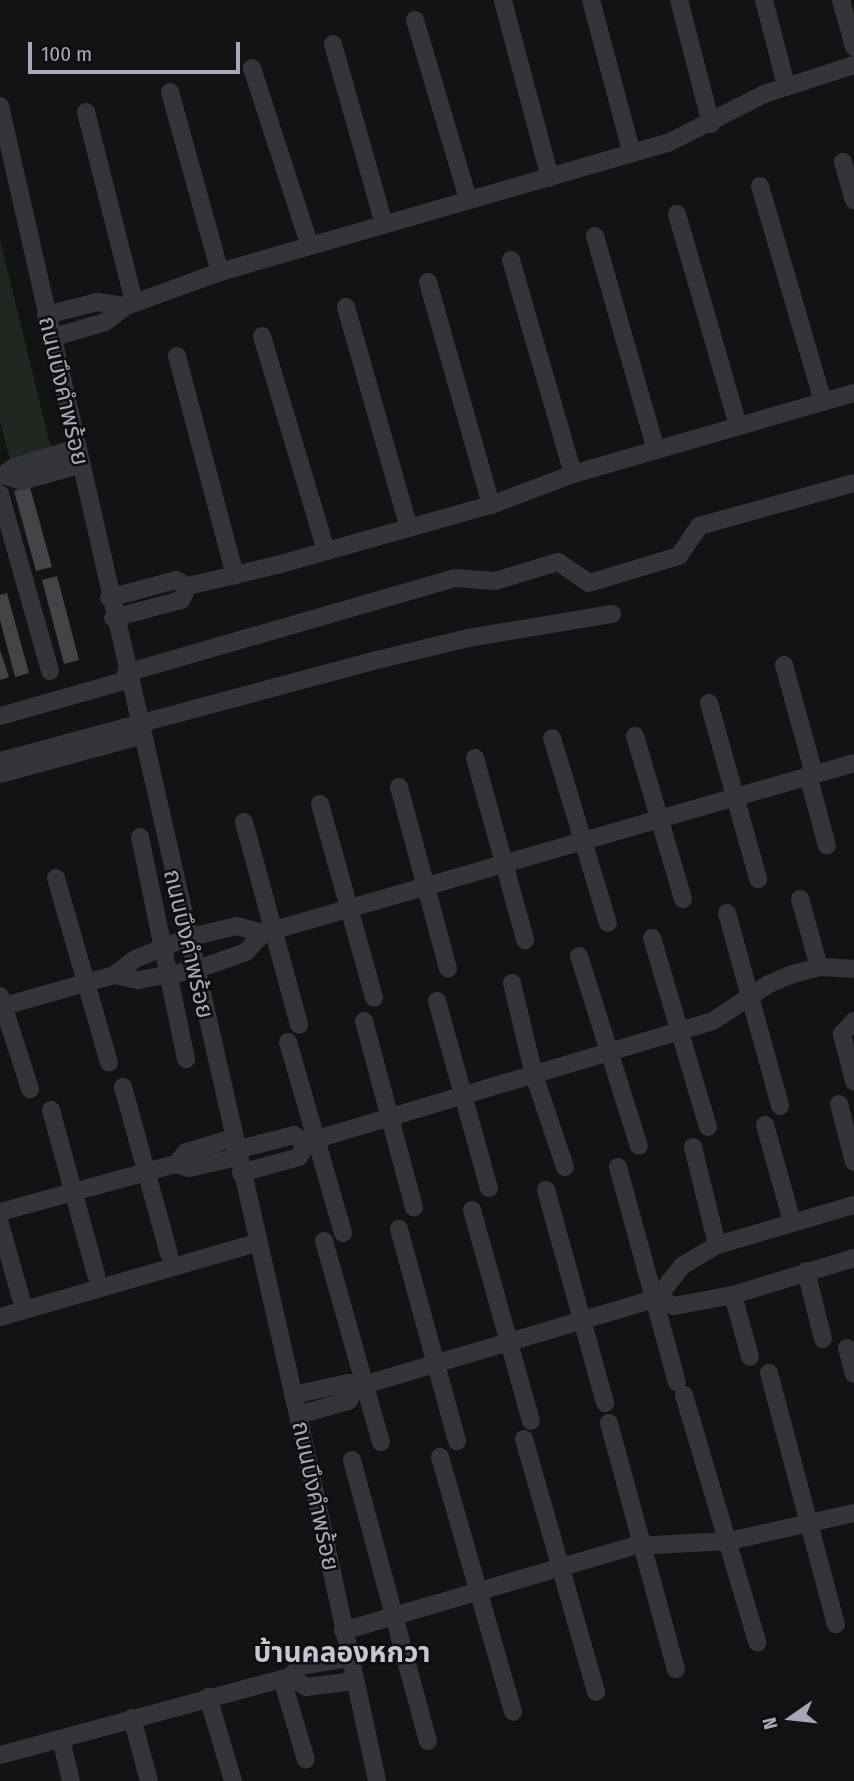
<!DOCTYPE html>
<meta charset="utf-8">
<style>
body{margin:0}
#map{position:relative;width:854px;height:1781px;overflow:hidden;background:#131315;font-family:"Fira Sans Condensed","Noto Sans Thai",sans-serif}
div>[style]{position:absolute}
.green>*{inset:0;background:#202721}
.building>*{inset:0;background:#434348}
.street>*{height:18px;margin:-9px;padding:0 9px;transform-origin:9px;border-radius:9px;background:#34353a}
span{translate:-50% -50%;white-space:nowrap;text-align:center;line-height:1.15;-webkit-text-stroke:5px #0e0e10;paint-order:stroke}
.street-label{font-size:24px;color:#a6a9b5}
.quarter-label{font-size:28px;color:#c6c8d1;font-weight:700}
.north{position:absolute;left:756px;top:1683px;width:70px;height:70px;-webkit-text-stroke:5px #0e0e10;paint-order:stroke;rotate:256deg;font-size:19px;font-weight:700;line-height:28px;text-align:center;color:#a6a9b5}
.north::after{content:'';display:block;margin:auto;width:24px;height:32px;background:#a6a9b5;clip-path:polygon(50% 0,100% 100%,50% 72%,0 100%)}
.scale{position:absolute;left:28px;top:42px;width:212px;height:32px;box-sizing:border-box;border:4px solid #a6a9b5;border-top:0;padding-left:9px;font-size:21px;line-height:24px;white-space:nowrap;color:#a6a9b5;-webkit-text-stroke:5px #0e0e10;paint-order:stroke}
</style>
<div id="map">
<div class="green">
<div style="clip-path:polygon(0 240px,51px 448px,10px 459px,0 421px)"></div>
</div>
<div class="building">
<div style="clip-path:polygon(30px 487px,52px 567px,36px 571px,14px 491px)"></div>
<div style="clip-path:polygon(57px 576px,79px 660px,64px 664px,42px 580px)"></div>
<div style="clip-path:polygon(7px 593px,29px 673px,15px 677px,0 620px,0 595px)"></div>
<div style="clip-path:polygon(0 650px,9px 677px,0 680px)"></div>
</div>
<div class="street">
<div style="left:591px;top:0;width:159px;rotate:75.1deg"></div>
<div style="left:679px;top:0;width:128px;rotate:75.5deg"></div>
<div style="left:764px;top:0;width:88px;rotate:75.5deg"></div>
<div style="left:841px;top:0;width:49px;rotate:74.5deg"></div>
<div style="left:503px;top:1px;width:183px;rotate:75.1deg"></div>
<div style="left:415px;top:20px;width:187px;rotate:73.5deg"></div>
<div style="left:333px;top:44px;width:187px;rotate:74.2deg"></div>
<div style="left:252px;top:68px;width:187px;rotate:72deg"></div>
<div style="left:170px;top:92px;width:187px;rotate:74.5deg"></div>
<div style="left:0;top:106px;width:1342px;rotate:77.17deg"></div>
<div style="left:298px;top:1415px;width:374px;rotate:77.8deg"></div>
<div style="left:86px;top:112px;width:196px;rotate:75.8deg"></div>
<div style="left:843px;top:162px;width:40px;rotate:74deg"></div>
<div style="left:760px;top:186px;width:225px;rotate:73.7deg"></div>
<div style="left:677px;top:214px;width:221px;rotate:73.9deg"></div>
<div style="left:595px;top:236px;width:223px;rotate:74.1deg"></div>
<div style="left:511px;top:260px;width:223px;rotate:73.8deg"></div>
<div style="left:428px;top:282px;width:232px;rotate:74.2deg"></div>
<div style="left:346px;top:307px;width:230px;rotate:74.1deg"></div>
<div style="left:46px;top:315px;width:53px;rotate:-14.3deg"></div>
<div style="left:97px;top:302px;width:29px;rotate:8deg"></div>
<div style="left:262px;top:336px;width:224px;rotate:73.4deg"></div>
<div style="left:51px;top:338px;width:56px;rotate:-16.5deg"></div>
<div style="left:105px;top:322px;width:26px;rotate:-37deg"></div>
<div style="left:126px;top:306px;width:100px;rotate:-19.9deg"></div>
<div style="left:220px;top:272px;width:466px;rotate:-16.1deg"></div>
<div style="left:668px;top:143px;width:108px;rotate:-27deg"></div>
<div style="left:764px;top:94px;width:95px;rotate:-17.9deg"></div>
<div style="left:177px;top:356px;width:227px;rotate:75.2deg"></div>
<div style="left:6px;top:476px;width:16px;rotate:18deg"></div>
<div style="left:21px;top:481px;width:61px;rotate:-15.2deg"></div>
<div style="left:0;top:477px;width:17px;rotate:-36deg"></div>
<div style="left:14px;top:467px;width:65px;rotate:-17deg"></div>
<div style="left:0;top:494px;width:184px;rotate:74.2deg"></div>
<div style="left:109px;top:598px;width:69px;rotate:-15deg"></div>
<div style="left:176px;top:580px;width:13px;rotate:27deg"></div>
<div style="left:188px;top:586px;width:91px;rotate:-13.3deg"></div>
<div style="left:277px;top:565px;width:222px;rotate:-15.7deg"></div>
<div style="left:491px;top:505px;width:88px;rotate:-20.7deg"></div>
<div style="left:573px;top:474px;width:292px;rotate:-16.1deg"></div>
<div style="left:113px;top:618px;width:70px;rotate:-14.8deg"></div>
<div style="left:181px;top:600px;width:16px;rotate:-63deg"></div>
<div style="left:784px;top:665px;width:113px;rotate:74.6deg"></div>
<div style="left:126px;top:673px;width:342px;rotate:-16.1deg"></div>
<div style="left:455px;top:578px;width:40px;rotate:4.3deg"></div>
<div style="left:495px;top:581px;width:66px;rotate:-16.8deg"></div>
<div style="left:558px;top:562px;width:37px;rotate:34deg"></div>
<div style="left:589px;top:583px;width:94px;rotate:-16.7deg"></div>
<div style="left:679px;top:556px;width:36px;rotate:-56deg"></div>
<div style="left:699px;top:526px;width:161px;rotate:-15.5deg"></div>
<div style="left:709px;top:703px;width:183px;rotate:74.4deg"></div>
<div style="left:0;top:716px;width:132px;rotate:-15.8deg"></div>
<div style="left:635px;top:736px;width:170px;rotate:73.6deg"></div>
<div style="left:552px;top:738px;width:193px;rotate:73.2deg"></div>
<div style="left:475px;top:758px;width:189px;rotate:74.6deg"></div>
<div style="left:0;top:761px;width:390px;rotate:-15deg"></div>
<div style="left:377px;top:660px;width:94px;rotate:-13.6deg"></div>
<div style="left:468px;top:638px;width:146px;rotate:-9.5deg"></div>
<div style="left:0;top:774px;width:145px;rotate:-15.2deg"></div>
<div style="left:808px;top:775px;width:73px;rotate:75deg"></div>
<div style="left:399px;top:787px;width:188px;rotate:74.9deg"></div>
<div style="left:320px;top:804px;width:201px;rotate:74.4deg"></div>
<div style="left:244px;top:822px;width:210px;rotate:74.8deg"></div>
<div style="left:140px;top:837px;width:227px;rotate:78.3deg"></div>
<div style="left:56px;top:878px;width:192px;rotate:74deg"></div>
<div style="left:800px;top:899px;width:71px;rotate:74.4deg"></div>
<div style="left:727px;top:913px;width:200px;rotate:74.6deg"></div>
<div style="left:652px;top:938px;width:197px;rotate:73.5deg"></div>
<div style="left:579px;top:956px;width:199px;rotate:72.5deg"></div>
<div style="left:114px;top:975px;width:25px;rotate:12deg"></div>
<div style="left:138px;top:980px;width:58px;rotate:-10deg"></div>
<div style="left:195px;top:970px;width:54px;rotate:-19.4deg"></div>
<div style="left:246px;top:952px;width:26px;rotate:-47deg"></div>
<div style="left:264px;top:933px;width:614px;rotate:-16.07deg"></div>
<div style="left:512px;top:983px;width:95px;rotate:76.6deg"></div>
<div style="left:534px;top:1075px;width:97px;rotate:71.4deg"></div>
<div style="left:0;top:996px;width:98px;rotate:72.1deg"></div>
<div style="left:437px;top:1001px;width:194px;rotate:74.5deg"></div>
<div style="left:0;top:1007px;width:118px;rotate:-15.7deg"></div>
<div style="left:114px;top:975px;width:26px;rotate:-37deg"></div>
<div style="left:135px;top:959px;width:56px;rotate:-22deg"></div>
<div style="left:187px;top:938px;width:51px;rotate:-13.5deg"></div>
<div style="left:237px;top:926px;width:28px;rotate:15deg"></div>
<div style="left:364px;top:1021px;width:193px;rotate:75deg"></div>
<div style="left:854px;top:1021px;width:18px;rotate:133deg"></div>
<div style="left:842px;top:1034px;width:49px;rotate:75.7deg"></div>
<div style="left:288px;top:1042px;width:199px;rotate:73.9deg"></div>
<div style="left:123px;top:1087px;width:173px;rotate:74.6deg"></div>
<div style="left:839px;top:1104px;width:60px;rotate:75.5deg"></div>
<div style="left:51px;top:1110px;width:171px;rotate:74.7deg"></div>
<div style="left:765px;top:1125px;width:101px;rotate:74.4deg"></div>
<div style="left:693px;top:1147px;width:101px;rotate:76.2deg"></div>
<div style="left:236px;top:1150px;width:60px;rotate:-14.5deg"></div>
<div style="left:294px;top:1135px;width:15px;rotate:37deg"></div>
<div style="left:176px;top:1164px;width:16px;rotate:-50deg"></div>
<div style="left:186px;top:1152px;width:49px;rotate:-16.6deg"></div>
<div style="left:618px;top:1167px;width:223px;rotate:74.7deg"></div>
<div style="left:241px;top:1173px;width:60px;rotate:-15.4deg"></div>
<div style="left:299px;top:1157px;width:15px;rotate:-62deg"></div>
<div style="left:306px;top:1144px;width:12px;rotate:-24deg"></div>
<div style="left:317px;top:1139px;width:413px;rotate:-16.6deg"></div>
<div style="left:713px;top:1021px;width:67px;rotate:-33.5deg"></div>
<div style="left:769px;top:984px;width:26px;rotate:-23deg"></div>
<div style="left:793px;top:974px;width:27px;rotate:-15deg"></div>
<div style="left:819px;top:967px;width:35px;rotate:3deg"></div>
<div style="left:546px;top:1190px;width:221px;rotate:74.5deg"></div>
<div style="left:472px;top:1210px;width:219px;rotate:74.4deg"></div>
<div style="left:0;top:1212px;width:182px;rotate:-15.3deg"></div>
<div style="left:176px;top:1164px;width:14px;rotate:17deg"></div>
<div style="left:189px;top:1168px;width:50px;rotate:-12.7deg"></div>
<div style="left:0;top:1224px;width:77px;rotate:74.2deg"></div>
<div style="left:399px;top:1229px;width:220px;rotate:74.7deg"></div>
<div style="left:324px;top:1241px;width:209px;rotate:74.2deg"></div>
<div style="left:806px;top:1271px;width:70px;rotate:76deg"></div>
<div style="left:733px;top:1295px;width:64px;rotate:74.7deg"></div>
<div style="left:657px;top:1298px;width:41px;rotate:-52deg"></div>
<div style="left:682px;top:1266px;width:41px;rotate:-31deg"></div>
<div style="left:717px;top:1245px;width:143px;rotate:-16.3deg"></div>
<div style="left:0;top:1317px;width:267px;rotate:-16.1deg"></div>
<div style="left:847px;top:1348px;width:27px;rotate:75deg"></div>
<div style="left:769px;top:1373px;width:260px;rotate:75.1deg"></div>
<div style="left:293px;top:1395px;width:56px;rotate:-12.3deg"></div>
<div style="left:348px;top:1383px;width:10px;rotate:24deg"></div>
<div style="left:357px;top:1387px;width:313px;rotate:-16.5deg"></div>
<div style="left:657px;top:1298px;width:19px;rotate:25deg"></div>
<div style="left:674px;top:1306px;width:60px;rotate:-10.6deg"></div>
<div style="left:733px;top:1295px;width:127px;rotate:-17deg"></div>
<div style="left:684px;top:1395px;width:258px;rotate:73.5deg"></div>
<div style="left:298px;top:1415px;width:52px;rotate:-15.6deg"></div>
<div style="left:348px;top:1401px;width:17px;rotate:-57deg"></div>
<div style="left:609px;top:1423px;width:255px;rotate:74.8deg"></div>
<div style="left:524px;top:1439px;width:263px;rotate:74.1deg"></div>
<div style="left:440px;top:1457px;width:265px;rotate:74deg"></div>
<div style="left:352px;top:1460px;width:291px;rotate:74.9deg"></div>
<div style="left:343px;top:1631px;width:303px;rotate:-16.3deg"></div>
<div style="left:634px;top:1546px;width:95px;rotate:-3deg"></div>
<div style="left:729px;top:1541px;width:128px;rotate:-12.6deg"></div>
<div style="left:290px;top:1677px;width:19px;rotate:32deg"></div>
<div style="left:306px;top:1687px;width:49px;rotate:-7deg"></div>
<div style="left:282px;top:1679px;width:84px;rotate:73.5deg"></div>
<div style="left:208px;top:1697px;width:88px;rotate:73.4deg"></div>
<div style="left:132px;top:1718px;width:65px;rotate:74.9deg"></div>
<div style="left:61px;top:1739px;width:43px;rotate:76.6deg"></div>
<div style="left:0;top:1755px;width:300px;rotate:-15.1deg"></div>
<div style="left:290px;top:1677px;width:15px;rotate:-48deg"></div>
<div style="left:300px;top:1666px;width:50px;rotate:-9.3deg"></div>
</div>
<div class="street-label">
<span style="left:63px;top:391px;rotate:77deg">ถนนบึงคำพร้อย</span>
<span style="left:188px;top:944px;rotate:77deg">ถนนบึงคำพร้อย</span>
<span style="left:315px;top:1496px;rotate:78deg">ถนนบึงคำพร้อย</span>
</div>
<div class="quarter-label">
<span style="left:342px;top:1653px">บ้านคลองหกวา</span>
</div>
<div class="north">N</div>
<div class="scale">100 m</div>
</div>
